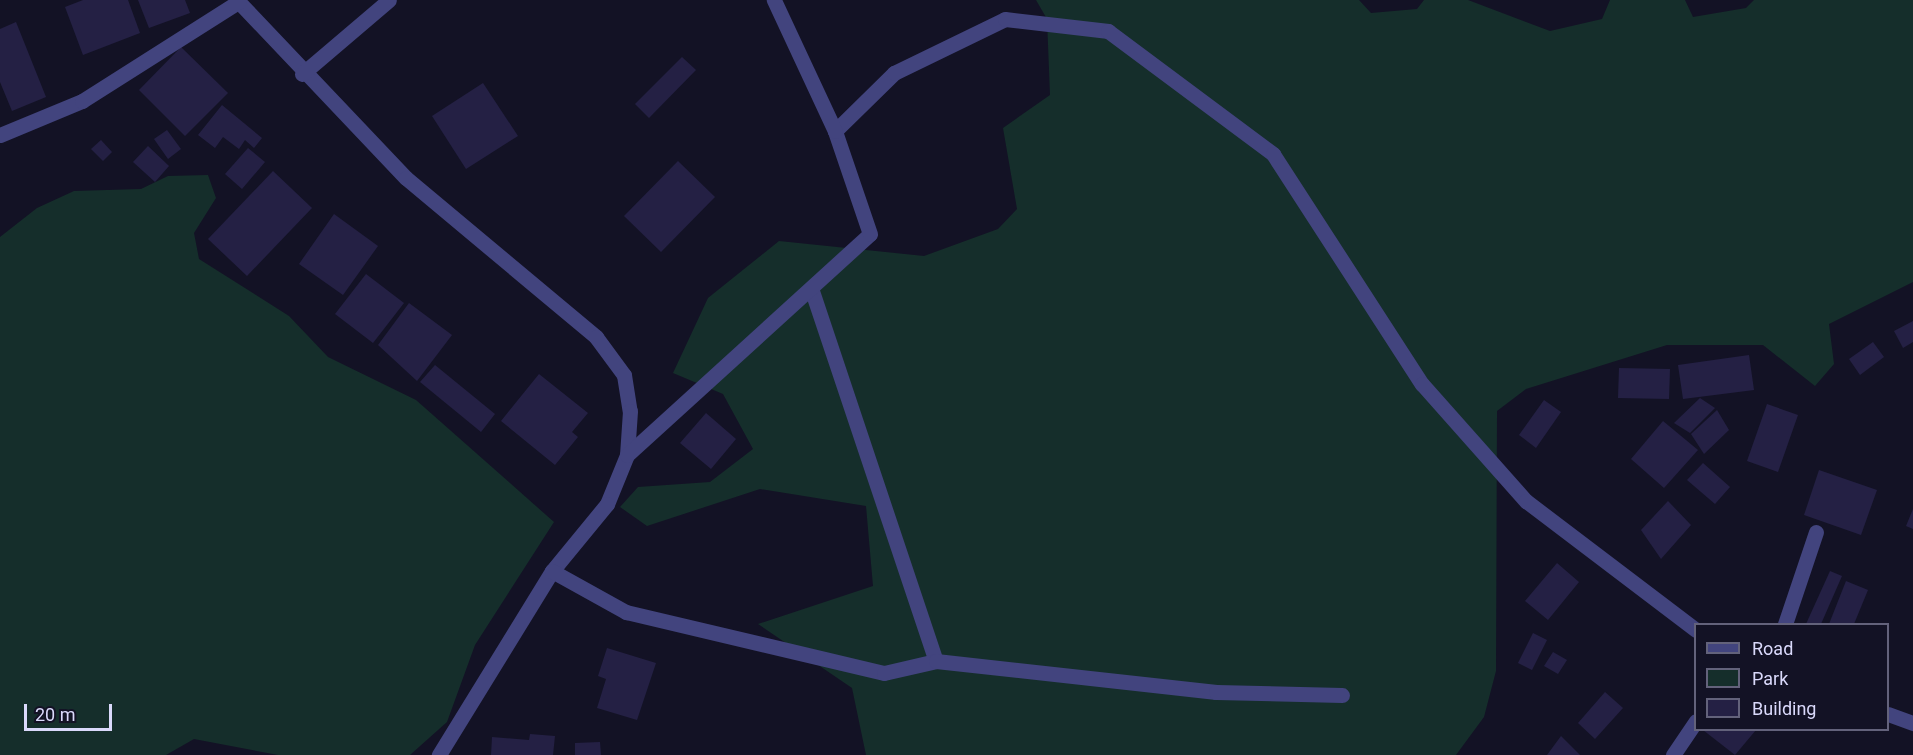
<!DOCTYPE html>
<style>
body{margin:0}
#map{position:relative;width:1913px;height:755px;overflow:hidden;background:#131225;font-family:Roboto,sans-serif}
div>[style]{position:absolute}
.green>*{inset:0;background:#152e2b}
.building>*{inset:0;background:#242044}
.minor>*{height:15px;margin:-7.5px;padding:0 7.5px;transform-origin:7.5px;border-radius:7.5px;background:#42447e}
span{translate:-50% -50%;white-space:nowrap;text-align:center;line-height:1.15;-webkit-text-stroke:4.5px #131225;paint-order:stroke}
.legend{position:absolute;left:1694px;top:623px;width:195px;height:108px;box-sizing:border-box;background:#131225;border:2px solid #63627b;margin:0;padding:8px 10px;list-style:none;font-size:18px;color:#dad9fb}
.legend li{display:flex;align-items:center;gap:12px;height:30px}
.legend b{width:30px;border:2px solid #63627b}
.scale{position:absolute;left:24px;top:704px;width:88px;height:27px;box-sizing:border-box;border:3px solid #dad9fb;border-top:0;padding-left:8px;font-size:18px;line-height:21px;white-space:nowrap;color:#dad9fb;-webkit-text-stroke:4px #131225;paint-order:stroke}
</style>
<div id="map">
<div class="green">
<div style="clip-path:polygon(1036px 0,1359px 0,1371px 13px,1417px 9px,1424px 0,1468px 0,1550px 31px,1602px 19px,1610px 0,1685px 0,1693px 17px,1746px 8px,1754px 0,1913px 0,1913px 282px,1829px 324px,1834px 364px,1815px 386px,1763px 345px,1667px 345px,1526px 389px,1497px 411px,1496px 671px,1484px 717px,1456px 755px,866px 755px,852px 688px,758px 624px,873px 586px,866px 506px,760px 489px,647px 526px,620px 507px,638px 487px,710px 482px,753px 449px,723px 394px,673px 373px,708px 298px,779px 241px,924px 256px,998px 229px,1017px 209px,1003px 128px,1050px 95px,1047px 19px)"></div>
<div style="clip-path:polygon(208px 175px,216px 198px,194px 233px,199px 259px,289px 316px,328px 357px,416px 400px,554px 522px,475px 645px,447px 722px,410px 755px,278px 755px,194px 739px,166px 755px,0 755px,0 237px,37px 208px,74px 191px,141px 189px,168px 176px)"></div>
</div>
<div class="building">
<div style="clip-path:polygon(83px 0,128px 0,140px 33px,83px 55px,65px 7px)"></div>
<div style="clip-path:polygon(138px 0,185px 0,190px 13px,149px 28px)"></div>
<div style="clip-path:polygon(16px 22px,46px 97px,12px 111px,0 82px,0 29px)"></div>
<div style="clip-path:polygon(181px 47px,228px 93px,185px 136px,139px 90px)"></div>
<div style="clip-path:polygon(682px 57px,696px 70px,649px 118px,635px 104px)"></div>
<div style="clip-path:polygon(483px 83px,518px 136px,466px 169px,432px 116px)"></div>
<div style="clip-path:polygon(222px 105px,262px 138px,254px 148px,245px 140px,239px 149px,223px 137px,215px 148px,198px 135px)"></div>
<div style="clip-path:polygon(167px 130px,181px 149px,168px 159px,154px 139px)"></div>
<div style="clip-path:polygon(101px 140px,112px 152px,103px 161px,91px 149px)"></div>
<div style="clip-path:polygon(148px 146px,169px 166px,155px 182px,133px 162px)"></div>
<div style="clip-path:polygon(248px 148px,265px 162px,242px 189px,225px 174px)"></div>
<div style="clip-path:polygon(678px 161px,715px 197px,661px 252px,624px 216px)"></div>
<div style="clip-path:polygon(273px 171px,312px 208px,247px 276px,208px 239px)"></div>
<div style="clip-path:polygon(334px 214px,378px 246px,343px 295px,299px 264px)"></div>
<div style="clip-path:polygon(366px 274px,404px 303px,373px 343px,335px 314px)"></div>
<div style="clip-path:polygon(409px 303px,452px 335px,417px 381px,378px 345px)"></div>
<div style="clip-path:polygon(1913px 321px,1913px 342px,1903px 348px,1894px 331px)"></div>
<div style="clip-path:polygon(1873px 342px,1884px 357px,1860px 375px,1849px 359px)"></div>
<div style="clip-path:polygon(1749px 355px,1754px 390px,1683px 399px,1678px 365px)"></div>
<div style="clip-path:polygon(435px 365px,495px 414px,481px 432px,420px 382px)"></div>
<div style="clip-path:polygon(1619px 368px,1670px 369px,1669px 399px,1618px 398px)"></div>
<div style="clip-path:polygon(539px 374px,588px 413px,572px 432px,578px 437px,555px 465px,501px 421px)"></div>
<div style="clip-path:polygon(1700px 398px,1715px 408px,1690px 433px,1674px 423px)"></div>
<div style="clip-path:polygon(1544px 400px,1561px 412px,1536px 448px,1519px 435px)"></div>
<div style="clip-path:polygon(1767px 404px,1798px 415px,1778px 472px,1747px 461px)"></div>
<div style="clip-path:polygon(1717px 410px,1729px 430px,1704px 454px,1691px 434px)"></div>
<div style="clip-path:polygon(706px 413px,736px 439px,711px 469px,680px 443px)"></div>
<div style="clip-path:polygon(1663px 421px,1698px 450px,1664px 488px,1631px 459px)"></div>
<div style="clip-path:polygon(1703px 463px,1730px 487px,1715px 504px,1687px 480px)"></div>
<div style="clip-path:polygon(1819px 470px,1877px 490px,1861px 535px,1804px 515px)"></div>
<div style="clip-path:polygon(1668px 501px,1691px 525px,1661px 559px,1641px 530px)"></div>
<div style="clip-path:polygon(1913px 509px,1913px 529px,1906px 526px)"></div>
<div style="clip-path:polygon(1557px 563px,1579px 582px,1548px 620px,1525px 601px)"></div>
<div style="clip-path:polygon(1830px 571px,1842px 576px,1821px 624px,1806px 624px)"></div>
<div style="clip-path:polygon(1846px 581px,1868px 590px,1854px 624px,1829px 624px)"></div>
<div style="clip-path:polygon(1533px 633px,1547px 640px,1532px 670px,1518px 663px)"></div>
<div style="clip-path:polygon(607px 648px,656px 663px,637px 720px,597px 708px,606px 679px,598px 676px)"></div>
<div style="clip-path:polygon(1553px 652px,1567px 660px,1558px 674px,1544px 666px)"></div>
<div style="clip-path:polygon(1605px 692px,1623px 708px,1595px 739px,1578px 723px)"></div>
<div style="clip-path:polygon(1703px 730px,1756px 730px,1735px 755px)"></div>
<div style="clip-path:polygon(530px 734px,555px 736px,553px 755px,491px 755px,492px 737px,529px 740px)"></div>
<div style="clip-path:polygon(1561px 736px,1580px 755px,1547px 755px)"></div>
<div style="clip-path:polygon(600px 742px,601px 755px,575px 755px,575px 743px)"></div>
</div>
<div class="minor">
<div style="left:237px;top:0;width:245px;rotate:46.5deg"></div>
<div style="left:406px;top:178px;width:248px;rotate:39.9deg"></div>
<div style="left:596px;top:337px;width:47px;rotate:53.6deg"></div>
<div style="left:624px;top:375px;width:36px;rotate:81deg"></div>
<div style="left:630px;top:411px;width:44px;rotate:93.9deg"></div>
<div style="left:627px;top:455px;width:53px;rotate:112.2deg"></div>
<div style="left:607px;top:504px;width:87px;rotate:129.4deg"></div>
<div style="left:552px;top:571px;width:216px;rotate:121.6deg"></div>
<div style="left:302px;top:74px;width:114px;rotate:-40.4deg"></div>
<div style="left:835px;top:131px;width:83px;rotate:-44.5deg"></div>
<div style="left:894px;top:73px;width:123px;rotate:-25.9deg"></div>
<div style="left:1005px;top:19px;width:104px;rotate:6.6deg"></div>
<div style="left:1108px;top:31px;width:206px;rotate:36.7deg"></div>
<div style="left:1273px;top:154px;width:274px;rotate:57.1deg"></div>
<div style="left:1422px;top:384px;width:157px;rotate:48.4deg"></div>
<div style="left:1526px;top:501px;width:213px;rotate:37.2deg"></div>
<div style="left:0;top:135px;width:89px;rotate:-22.5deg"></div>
<div style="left:82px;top:101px;width:185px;rotate:-32.4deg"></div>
<div style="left:811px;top:288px;width:393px;rotate:71.5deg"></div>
<div style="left:627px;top:455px;width:328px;rotate:-42.3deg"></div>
<div style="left:870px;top:234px;width:109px;rotate:-108.8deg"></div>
<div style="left:835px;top:131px;width:145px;rotate:-115deg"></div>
<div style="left:552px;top:571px;width:85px;rotate:29deg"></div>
<div style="left:626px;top:612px;width:265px;rotate:13.3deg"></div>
<div style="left:884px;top:673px;width:53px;rotate:-13deg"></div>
<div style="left:936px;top:661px;width:282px;rotate:6.3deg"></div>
<div style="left:1216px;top:692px;width:126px;rotate:1.4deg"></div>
<div style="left:1785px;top:624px;width:97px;rotate:-71.4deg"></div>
<div style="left:1888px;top:714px;width:27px;rotate:20deg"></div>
<div style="left:1673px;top:755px;width:41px;rotate:-55.9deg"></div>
</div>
<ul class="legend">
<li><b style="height:8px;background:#42447e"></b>Road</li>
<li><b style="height:16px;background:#152e2b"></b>Park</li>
<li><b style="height:16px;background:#242044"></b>Building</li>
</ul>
<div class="scale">20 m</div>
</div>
